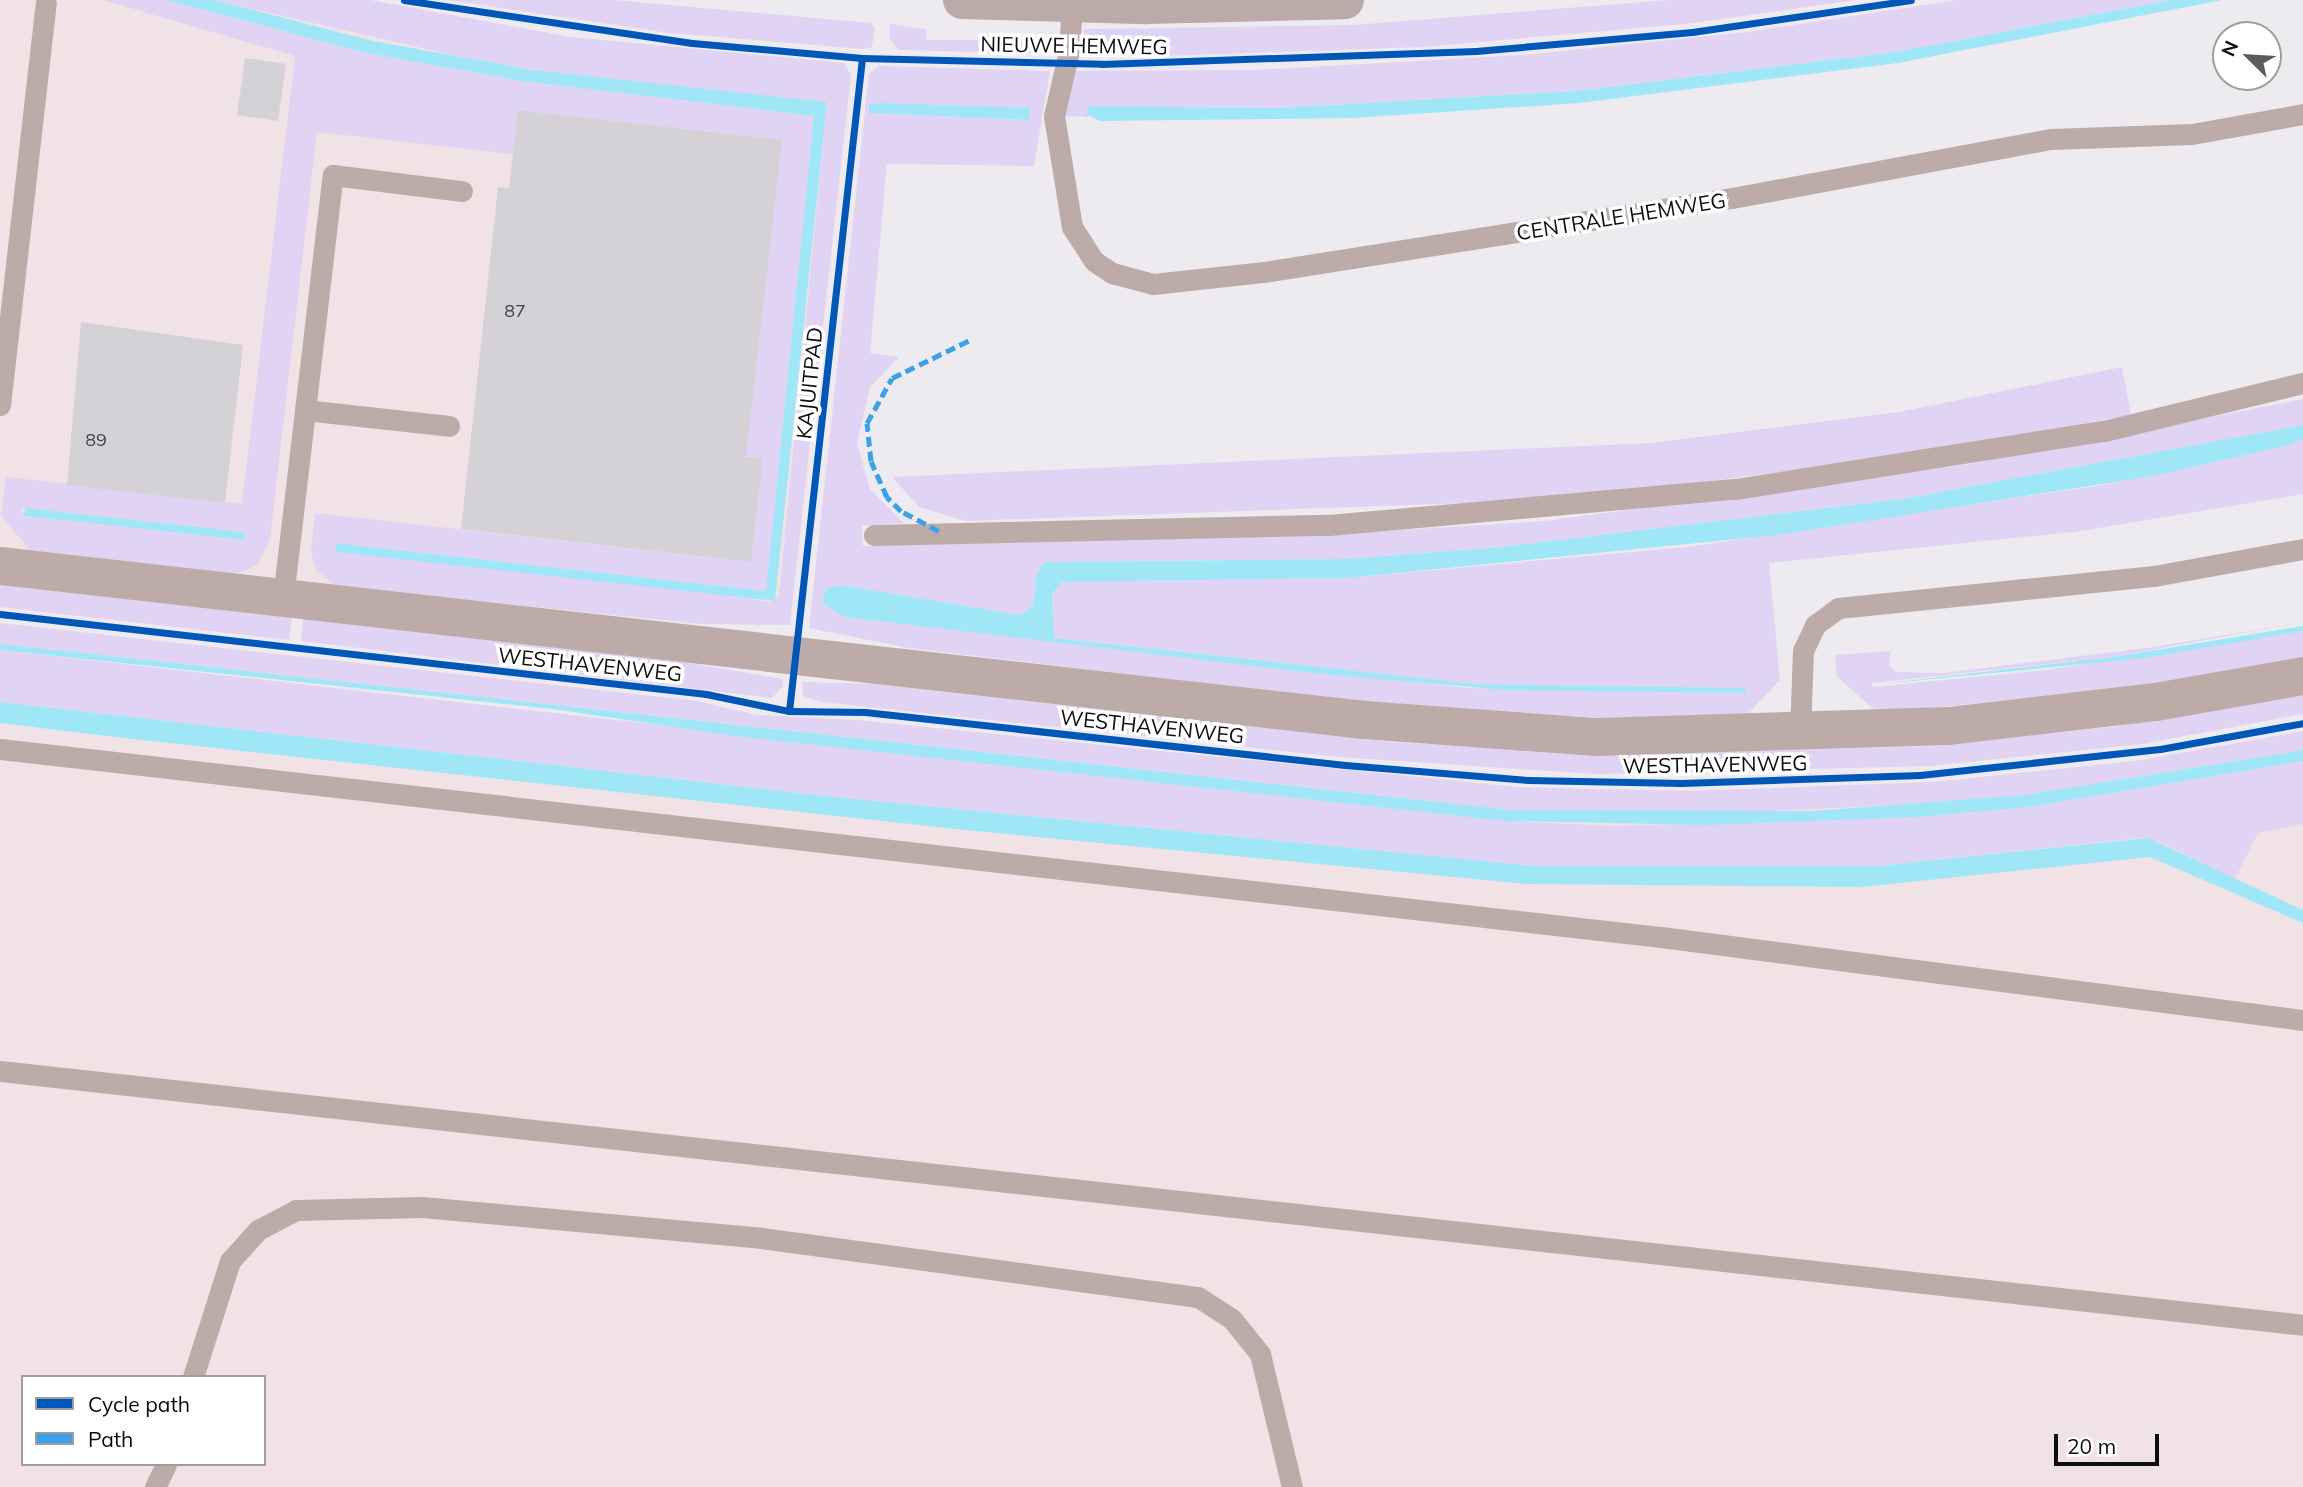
<!DOCTYPE html>
<style>
body{margin:0}
#map{position:relative;width:2303px;height:1487px;overflow:hidden;background:#edebef;font-family:Mulish,sans-serif}
div>[style]{position:absolute}
.industrial>*{inset:0;background:#f1e2e5}
.green>*{inset:0;background:#e1d3f3}
.water>*{inset:0;background:#9fe7f7}
.building>*{inset:0;background:#d4d2d6}
.service>*{height:21px;margin:-10.5px;padding:0 10.5px;transform-origin:10.5px;border-radius:10.5px;background:#bdaba8}
.tertiary>*{height:38px;margin:-19px;padding:0 19px;transform-origin:19px;border-radius:19px;background:#bdaba8}
.secondary>*{height:38px;margin:-19px;padding:0 19px;transform-origin:19px;border-radius:19px;background:#bbaaa7}
.quiet>*{height:5px;margin-top:-2.5px;transform-origin:0;background:repeating-linear-gradient(90deg,#3ca1e9 0 10px,transparent 0 15px)}
.cycleway>*{height:7px;margin:-3.5px;padding:0 3.5px;transform-origin:3.5px;border-radius:3.5px;background:#0057b8}
span{translate:-50% -50%;white-space:nowrap;text-align:center;line-height:1.15;-webkit-text-stroke:7px #fff;paint-order:stroke}
.number-label{font-size:18px;color:#414042}
.number-label span{-webkit-text-stroke-width:0}
.street-label{font-size:21px;color:#0d0c0e}
.legend{position:absolute;left:21px;top:1375px;width:245px;height:91px;box-sizing:border-box;background:#fff;border:2px solid #9e9e9f;margin:0;padding:9px 12px;list-style:none;font-size:21px;color:#0d0c0e}
.legend li{display:flex;align-items:center;gap:14px;height:35px}
.legend b{width:35px;border:2px solid #9e9e9f}
.north{position:absolute;left:2212px;top:21px;width:70px;height:70px;box-sizing:border-box;background:#fff;border:2px solid #9e9e9f;border-radius:50%;rotate:294deg;font-size:19px;font-weight:700;line-height:28px;text-align:center;color:#0d0c0e}
.north::after{content:'';display:block;margin:auto;width:24px;height:32px;background:#5b5a5d;clip-path:polygon(50% 0,100% 100%,50% 72%,0 100%)}
.scale{position:absolute;left:2054px;top:1434px;width:105px;height:32px;box-sizing:border-box;border:4px solid #0d0c0e;border-top:0;padding-left:9px;font-size:21px;line-height:24px;white-space:nowrap;color:#0d0c0e;-webkit-text-stroke:5px #fff;paint-order:stroke}
</style>
<div id="map">
<div class="industrial">
<div style="clip-path:polygon(0 0,370px 0,571px 37px,844px 63px,851px 75px,790px 625px,637px 618px,0 547px)"></div>
<div style="clip-path:polygon(evenodd,0 662px,1305px 806px,2303px 773px,2303px 1487px,0 1487px,0 662px,23px 1377px,264px 1377px,264px 1464px,23px 1464px,23px 1377px)"></div>
</div>
<div class="green">
<div style="clip-path:polygon(evenodd,103px 0,166px 0,366px 53px,522px 81px,814px 116px,766px 591px,336px 543px,335px 552px,653px 584px,770px 602px,779px 596px,827px 102px,630px 84px,479px 61px,214px 0,370px 0,571px 37px,844px 63px,851px 75px,790px 625px,701px 624px,336px 586px,316px 570px,311px 553px,315px 513px,751px 562px,763px 459px,746px 456px,781px 140px,518px 110px,513px 154px,317px 132px,270px 539px,258px 565px,236px 574px,30px 550px,1px 516px,6px 477px,242px 504px,295px 56px,103px 0,22px 509px,25px 508px,245px 532px,244px 540px,24px 516px,22px 509px)"></div>
<div style="clip-path:polygon(448px 0,614px 0,871px 23px,875px 29px,872px 47px,864px 49px,669px 33px)"></div>
<div style="clip-path:polygon(1668px 0,1857px 0,1685px 24px,1422px 47px,1161px 56px,1094px 56px,1083px 50px,1084px 29px,1354px 25px)"></div>
<div style="clip-path:polygon(1957px 0,2171px 0,1896px 52px,1576px 91px,1279px 108px,1089px 106px,1088px 117px,1064px 116px,1071px 71px,1255px 70px,1523px 55px,1748px 32px)"></div>
<div style="clip-path:polygon(890px 24px,926px 29px,926px 40px,1056px 40px,1056px 54px,898px 50px,890px 38px)"></div>
<div style="clip-path:polygon(evenodd,879px 66px,1050px 71px,1034px 166px,887px 164px,870px 353px,899px 357px,870px 387px,857px 444px,870px 489px,904px 523px,862px 526px,863px 546px,1371px 532px,1545px 521px,1970px 464px,2303px 399px,2303px 425px,1902px 499px,1492px 548px,1343px 559px,1045px 562px,1037px 574px,1033px 606px,1020px 615px,841px 585px,826px 589px,822px 602px,844px 617px,1468px 688px,1746px 693px,1745px 688px,1476px 684px,1054px 638px,1052px 592px,1062px 582px,1347px 578px,1687px 547px,2103px 485px,2303px 439px,2303px 494px,2074px 532px,1769px 563px,1780px 680px,1744px 718px,1618px 719px,1402px 707px,909px 648px,809px 628px,869px 74px,879px 66px,984px 109px,1029px 108px,1029px 120px,869px 113px,984px 109px)"></div>
<div style="clip-path:polygon(2122px 367px,2131px 415px,1890px 458px,1664px 487px,1492px 502px,966px 521px,919px 507px,892px 477px,1650px 443px,1899px 412px)"></div>
<div style="clip-path:polygon(0 585px,292px 618px,289px 640px,0 607px)"></div>
<div style="clip-path:polygon(303px 619px,682px 662px,783px 679px,783px 686px,772px 698px,301px 641px)"></div>
<div style="clip-path:polygon(2303px 622px,2113px 657px,1872px 683px,1873px 687px,2046px 670px,2303px 631px,2303px 658px,2129px 688px,1878px 713px,1837px 677px,1835px 655px,1891px 651px,1889px 666px,1896px 672px,1944px 673px,2154px 647px)"></div>
<div style="clip-path:polygon(0 623px,697px 701px,757px 715px,857px 720px,1517px 787px,1689px 791px,1933px 782px,2135px 761px,2303px 731px,2303px 750px,2025px 795px,1940px 803px,1707px 814px,1511px 810px,0 644px)"></div>
<div style="clip-path:polygon(0 650px,1505px 821px,1614px 826px,1917px 817px,2028px 807px,2303px 761px,2303px 824px,2258px 833px,2234px 880px,2160px 842px,2139px 838px,1879px 866px,1534px 866px,825px 796px,0 702px)"></div>
<div style="clip-path:polygon(802px 682px,873px 684px,1393px 742px,1613px 755px,1933px 746px,2111px 727px,2303px 695px,2303px 714px,2143px 744px,1930px 766px,1596px 774px,1338px 757px,822px 702px,803px 696px)"></div>
</div>
<div class="water">
<div style="clip-path:polygon(166px 0,214px 0,373px 41px,533px 70px,827px 102px,775px 601px,335px 552px,336px 543px,766px 591px,814px 116px,522px 81px,366px 53px)"></div>
<div style="clip-path:polygon(2171px 0,2222px 0,1898px 63px,1579px 103px,1354px 118px,1100px 121px,1086px 114px,1089px 106px,1279px 108px,1576px 91px,1896px 52px)"></div>
<div style="clip-path:polygon(879px 103px,1030px 108px,1029px 120px,869px 113px,869px 105px)"></div>
<div style="clip-path:polygon(2303px 425px,2303px 439px,2285px 446px,2153px 476px,1778px 535px,1347px 578px,1062px 582px,1052px 593px,1054px 638px,1476px 684px,1745px 688px,1746px 693px,1505px 690px,1312px 673px,844px 617px,822px 602px,826px 589px,841px 585px,1020px 615px,1033px 606px,1037px 574px,1045px 562px,1343px 559px,1492px 548px,1902px 499px)"></div>
<div style="clip-path:polygon(25px 508px,245px 532px,244px 540px,24px 516px)"></div>
<div style="clip-path:polygon(2303px 626px,2303px 631px,2145px 658px,1870px 685px,2113px 657px)"></div>
<div style="clip-path:polygon(0 644px,1511px 810px,1814px 811px,2025px 795px,2303px 750px,2303px 761px,2029px 807px,1917px 817px,1708px 825px,1505px 821px,734px 736px,553px 709px,0 650px)"></div>
<div style="clip-path:polygon(0 702px,825px 796px,1534px 866px,1879px 866px,2148px 838px,2303px 910px,2303px 923px,2150px 857px,1861px 887px,1527px 884px,965px 830px,115px 737px,0 723px)"></div>
</div>
<div class="building">
<div style="clip-path:polygon(245px 58px,286px 64px,278px 121px,237px 115px)"></div>
<div style="clip-path:polygon(518px 110px,782px 140px,746px 457px,763px 458px,751px 562px,461px 529px,498px 187px,509px 188px)"></div>
<div style="clip-path:polygon(81px 322px,243px 345px,225px 503px,67px 485px)"></div>
</div>
<div class="service">
<div style="left:1072px;top:4px;width:47px;rotate:93.7deg"></div>
<div style="left:1069px;top:51px;width:67px;rotate:103deg"></div>
<div style="left:1054px;top:116px;width:112px;rotate:80.8deg"></div>
<div style="left:1072px;top:227px;width:40px;rotate:57.1deg"></div>
<div style="left:1094px;top:261px;width:22px;rotate:34deg"></div>
<div style="left:1112px;top:273px;width:42px;rotate:15deg"></div>
<div style="left:1153px;top:284px;width:112px;rotate:-6.2deg"></div>
<div style="left:1264px;top:272px;width:474px;rotate:-9deg"></div>
<div style="left:1732px;top:198px;width:324px;rotate:-10.5deg"></div>
<div style="left:2051px;top:139px;width:141px;rotate:-2deg"></div>
<div style="left:2192px;top:134px;width:113px;rotate:-10.2deg"></div>
<div style="left:0;top:405px;width:404px;rotate:-83.5deg"></div>
<div style="left:305px;top:410px;width:145px;rotate:6.3deg"></div>
<div style="left:874px;top:535px;width:455px;rotate:-1.3deg"></div>
<div style="left:1329px;top:525px;width:409px;rotate:-5.1deg"></div>
<div style="left:1736px;top:489px;width:373px;rotate:-9deg"></div>
<div style="left:2104px;top:431px;width:205px;rotate:-13.6deg"></div>
<div style="left:283px;top:598px;width:426px;rotate:-83.3deg"></div>
<div style="left:333px;top:175px;width:130px;rotate:7.1deg"></div>
<div style="left:1800px;top:735px;width:84px;rotate:-88deg"></div>
<div style="left:1803px;top:651px;width:29px;rotate:-65deg"></div>
<div style="left:1815px;top:625px;width:29px;rotate:-36deg"></div>
<div style="left:1838px;top:608px;width:318px;rotate:-5.8deg"></div>
<div style="left:2154px;top:576px;width:151px;rotate:-10.3deg"></div>
<div style="left:0;top:749px;width:1672px;rotate:6.46deg"></div>
<div style="left:1661px;top:937px;width:647px;rotate:7.37deg"></div>
<div style="left:0;top:1071px;width:2317px;rotate:6.29deg"></div>
<div style="left:193px;top:1377px;width:122px;rotate:-72.3deg"></div>
<div style="left:230px;top:1261px;width:42px;rotate:-47.9deg"></div>
<div style="left:258px;top:1230px;width:43px;rotate:-27.8deg"></div>
<div style="left:296px;top:1210px;width:126px;rotate:-1.4deg"></div>
<div style="left:422px;top:1207px;width:340px;rotate:5.2deg"></div>
<div style="left:761px;top:1238px;width:441px;rotate:7.7deg"></div>
<div style="left:1198px;top:1297px;width:40px;rotate:32.9deg"></div>
<div style="left:1232px;top:1319px;width:45px;rotate:51.3deg"></div>
<div style="left:1260px;top:1354px;width:137px;rotate:76.5deg"></div>
<div style="left:155px;top:1487px;width:25px;rotate:-64deg"></div>
</div>
<div class="tertiary">
<div style="left:0;top:566px;width:1373px;rotate:6.44deg"></div>
<div style="left:1364px;top:720px;width:234px;rotate:4.2deg"></div>
<div style="left:1597px;top:737px;width:351px;rotate:-1.8deg"></div>
<div style="left:1948px;top:726px;width:209px;rotate:-6.6deg"></div>
<div style="left:2156px;top:702px;width:149px;rotate:-10deg"></div>
</div>
<div class="secondary">
<div style="left:962px;top:0;width:184px;rotate:1.6deg"></div>
<div style="left:1146px;top:5px;width:199px;rotate:-1.4deg"></div>
</div>
<div class="quiet">
<div style="left:939px;top:531px;width:43px;rotate:-152.2deg"></div>
<div style="left:901px;top:511px;width:20px;rotate:-135deg"></div>
<div style="left:887px;top:497px;width:39px;rotate:-114deg"></div>
<div style="left:871px;top:461px;width:38px;rotate:-96deg"></div>
<div style="left:867px;top:423px;width:51px;rotate:-60.9deg"></div>
<div style="left:892px;top:378px;width:89px;rotate:-26deg"></div>
</div>
<div class="cycleway">
<div style="left:404px;top:0;width:291px;rotate:8.5deg"></div>
<div style="left:692px;top:43px;width:171px;rotate:5deg"></div>
<div style="left:862px;top:58px;width:240px;rotate:1.4deg"></div>
<div style="left:1102px;top:64px;width:374px;rotate:-2deg"></div>
<div style="left:1476px;top:51px;width:217px;rotate:-5deg"></div>
<div style="left:1692px;top:32px;width:221px;rotate:-8.3deg"></div>
<div style="left:0;top:614px;width:711px;rotate:6.46deg"></div>
<div style="left:706px;top:694px;width:85px;rotate:11.6deg"></div>
<div style="left:789px;top:711px;width:76px;rotate:0.8deg"></div>
<div style="left:865px;top:712px;width:483px;rotate:6.3deg"></div>
<div style="left:1345px;top:765px;width:184px;rotate:4.7deg"></div>
<div style="left:1528px;top:780px;width:153px;rotate:1.1deg"></div>
<div style="left:1681px;top:783px;width:239px;rotate:-1.9deg"></div>
<div style="left:1920px;top:775px;width:241px;rotate:-6.2deg"></div>
<div style="left:2160px;top:749px;width:145px;rotate:-10.3deg"></div>
<div style="left:789px;top:711px;width:657px;rotate:-83.62deg"></div>
</div>
<div class="number-label">
<span style="left:515px;top:311px">87</span>
<span style="left:96px;top:440px">89</span>
</div>
<div class="street-label">
<span style="left:1074px;top:45px;rotate:1deg">NIEUWE HEMWEG</span>
<span style="left:1621px;top:216px;rotate:-9deg">CENTRALE HEMWEG</span>
<span style="left:809px;top:383px;rotate:-84deg">KAJUITPAD</span>
<span style="left:590px;top:664px;rotate:6deg">WESTHAVENWEG</span>
<span style="left:1152px;top:726px;rotate:6deg">WESTHAVENWEG</span>
<span style="left:1715px;top:764px;rotate:-1deg">WESTHAVENWEG</span>
</div>
<ul class="legend">
<li><b style="height:9px;background:#0057b8"></b>Cycle path</li>
<li><b style="height:9px;background:#3ca1e9"></b>Path</li>
</ul>
<div class="north">N</div>
<div class="scale">20 m</div>
</div>
